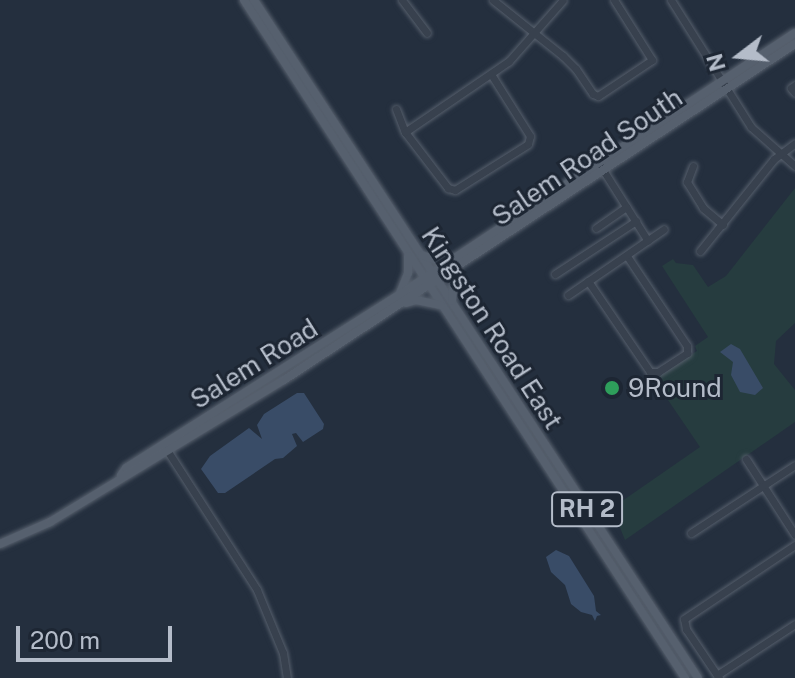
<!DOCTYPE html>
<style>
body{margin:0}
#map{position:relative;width:795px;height:678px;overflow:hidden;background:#242f3e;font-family:"Public Sans",sans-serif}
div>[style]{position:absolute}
.green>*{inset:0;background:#263c3f}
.water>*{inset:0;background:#394c67}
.roads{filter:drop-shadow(0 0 2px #565f6c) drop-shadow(0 0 2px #565f6c)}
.minor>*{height:7px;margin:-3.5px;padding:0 3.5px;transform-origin:3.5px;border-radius:3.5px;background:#38414e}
.major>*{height:8px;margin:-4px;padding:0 4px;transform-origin:4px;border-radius:4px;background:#56606e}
.dots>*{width:22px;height:22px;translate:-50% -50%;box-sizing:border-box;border:4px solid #1d2633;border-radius:50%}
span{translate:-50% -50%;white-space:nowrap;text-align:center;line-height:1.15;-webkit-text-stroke:6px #1d2633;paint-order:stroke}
.shield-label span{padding:2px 6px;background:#1d2633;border:2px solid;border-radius:6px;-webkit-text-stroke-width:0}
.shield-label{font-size:24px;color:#b4bcc9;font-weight:700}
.street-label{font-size:26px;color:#b4bcc9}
.poi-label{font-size:26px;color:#b4bcc9}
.left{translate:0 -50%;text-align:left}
.north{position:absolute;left:699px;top:16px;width:80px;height:80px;-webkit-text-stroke:6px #1d2633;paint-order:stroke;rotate:254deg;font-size:22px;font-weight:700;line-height:32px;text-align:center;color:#b4bcc9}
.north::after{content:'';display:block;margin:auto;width:28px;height:36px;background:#b4bcc9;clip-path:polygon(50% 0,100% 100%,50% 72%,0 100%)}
.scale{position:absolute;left:16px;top:626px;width:156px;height:36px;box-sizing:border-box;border:4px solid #b4bcc9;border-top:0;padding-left:10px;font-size:24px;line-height:28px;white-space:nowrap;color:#b4bcc9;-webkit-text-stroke:6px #1d2633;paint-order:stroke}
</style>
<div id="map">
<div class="green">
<div style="clip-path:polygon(795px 188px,795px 323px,776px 341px,774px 364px,795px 390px,795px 422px,625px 540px,612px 508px,700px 447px,653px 378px,697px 351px,695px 346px,708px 337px,662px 266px,673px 259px,676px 263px,693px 265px,708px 287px,726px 276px)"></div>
</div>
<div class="water">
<div style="clip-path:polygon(731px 344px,740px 349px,763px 388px,755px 395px,740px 392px,731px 375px,733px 362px,720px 352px)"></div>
<div style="clip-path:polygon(297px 393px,304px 393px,324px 424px,323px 429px,303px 442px,296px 433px,292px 434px,297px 446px,283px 458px,275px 459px,225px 493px,218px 493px,201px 469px,210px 456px,249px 428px,262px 439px,257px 425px,264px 414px)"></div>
<div style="clip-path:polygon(556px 550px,569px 556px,594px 596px,596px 611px,601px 615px,597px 616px,595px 621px,592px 615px,581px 612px,571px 604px,565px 585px,551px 572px,546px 557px)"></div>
</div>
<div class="roads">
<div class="minor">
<div style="left:402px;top:0;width:41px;rotate:52.9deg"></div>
<div style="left:493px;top:0;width:90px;rotate:38.7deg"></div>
<div style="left:563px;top:56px;width:18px;rotate:45deg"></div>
<div style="left:576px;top:69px;width:30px;rotate:56deg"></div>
<div style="left:593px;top:94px;width:5px;rotate:22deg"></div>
<div style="left:598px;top:96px;width:65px;rotate:-33.7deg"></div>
<div style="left:652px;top:60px;width:71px;rotate:-122.3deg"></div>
<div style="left:671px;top:0;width:150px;rotate:57.8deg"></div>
<div style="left:751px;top:127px;width:59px;rotate:41.6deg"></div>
<div style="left:795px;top:85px;width:5px;rotate:143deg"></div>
<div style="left:791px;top:88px;width:6px;rotate:51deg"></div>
<div style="left:396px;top:109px;width:25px;rotate:69deg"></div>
<div style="left:405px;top:132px;width:71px;rotate:52.5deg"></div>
<div style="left:448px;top:188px;width:7px;rotate:16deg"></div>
<div style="left:455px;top:190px;width:86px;rotate:-32.2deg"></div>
<div style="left:528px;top:144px;width:8px;rotate:-76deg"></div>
<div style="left:530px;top:136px;width:71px;rotate:-122.3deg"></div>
<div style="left:405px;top:132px;width:126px;rotate:-34.3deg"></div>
<div style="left:509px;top:61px;width:81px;rotate:-48.5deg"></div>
<div style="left:598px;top:162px;width:93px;rotate:57.7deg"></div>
<div style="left:693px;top:166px;width:17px;rotate:111deg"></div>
<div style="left:687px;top:182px;width:31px;rotate:58deg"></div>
<div style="left:703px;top:208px;width:26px;rotate:40deg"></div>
<div style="left:596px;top:228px;width:37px;rotate:-35deg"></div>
<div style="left:700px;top:251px;width:118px;rotate:-51.2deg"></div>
<div style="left:774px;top:159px;width:26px;rotate:-37deg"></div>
<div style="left:555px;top:274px;width:97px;rotate:-33.2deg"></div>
<div style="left:588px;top:281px;width:110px;rotate:55.7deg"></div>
<div style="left:650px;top:372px;width:8px"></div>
<div style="left:658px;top:372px;width:35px;rotate:-33deg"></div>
<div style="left:687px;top:353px;width:7px;rotate:-90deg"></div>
<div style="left:687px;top:346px;width:108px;rotate:-123.7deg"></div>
<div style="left:568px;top:295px;width:116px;rotate:-34.5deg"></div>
<div style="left:165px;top:447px;width:170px;rotate:57.2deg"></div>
<div style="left:257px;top:590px;width:68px;rotate:67.6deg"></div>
<div style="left:283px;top:653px;width:25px;rotate:81deg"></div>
<div style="left:746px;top:459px;width:90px;rotate:57.2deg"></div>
<div style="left:691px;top:533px;width:124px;rotate:-33.2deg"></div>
<div style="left:717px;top:675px;width:93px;rotate:-33.2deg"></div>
<div style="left:719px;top:678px;width:59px;rotate:-124deg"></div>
<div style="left:686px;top:629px;width:10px;rotate:-101deg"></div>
<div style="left:684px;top:619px;width:133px;rotate:-33.7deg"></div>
</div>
<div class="major">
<div style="left:244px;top:0;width:809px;rotate:56.96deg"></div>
<div style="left:254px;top:0;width:810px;rotate:56.78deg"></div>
<div style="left:422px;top:255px;width:15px;rotate:20deg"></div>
<div style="left:436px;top:260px;width:15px;rotate:-4deg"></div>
<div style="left:400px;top:293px;width:22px;rotate:-68deg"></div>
<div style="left:408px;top:273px;width:17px;rotate:-90deg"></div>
<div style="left:452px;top:301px;width:32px;rotate:-85deg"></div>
<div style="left:406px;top:303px;width:10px;rotate:-17deg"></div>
<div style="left:416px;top:300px;width:25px;rotate:12deg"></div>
<div style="left:121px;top:475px;width:9px;rotate:-54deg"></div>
<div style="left:126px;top:468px;width:338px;rotate:-32.4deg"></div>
<div style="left:411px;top:287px;width:460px;rotate:-33.5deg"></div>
<div style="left:0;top:544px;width:55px;rotate:-23.7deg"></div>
<div style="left:50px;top:522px;width:274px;rotate:-31.3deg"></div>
<div style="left:284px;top:380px;width:612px;rotate:-33.33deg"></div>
</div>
</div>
<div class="dots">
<div style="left:612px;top:388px;background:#2e9e5b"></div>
</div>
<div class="shield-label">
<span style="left:587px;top:509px">RH 2</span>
</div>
<div class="street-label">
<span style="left:587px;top:157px;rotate:-34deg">Salem Road South</span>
<span style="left:492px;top:328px;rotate:57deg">Kingston Road East</span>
<span style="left:254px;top:364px;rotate:-32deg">Salem Road</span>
</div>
<div class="poi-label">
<span class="left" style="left:628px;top:388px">9Round</span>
</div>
<div class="north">N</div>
<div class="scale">200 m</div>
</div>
